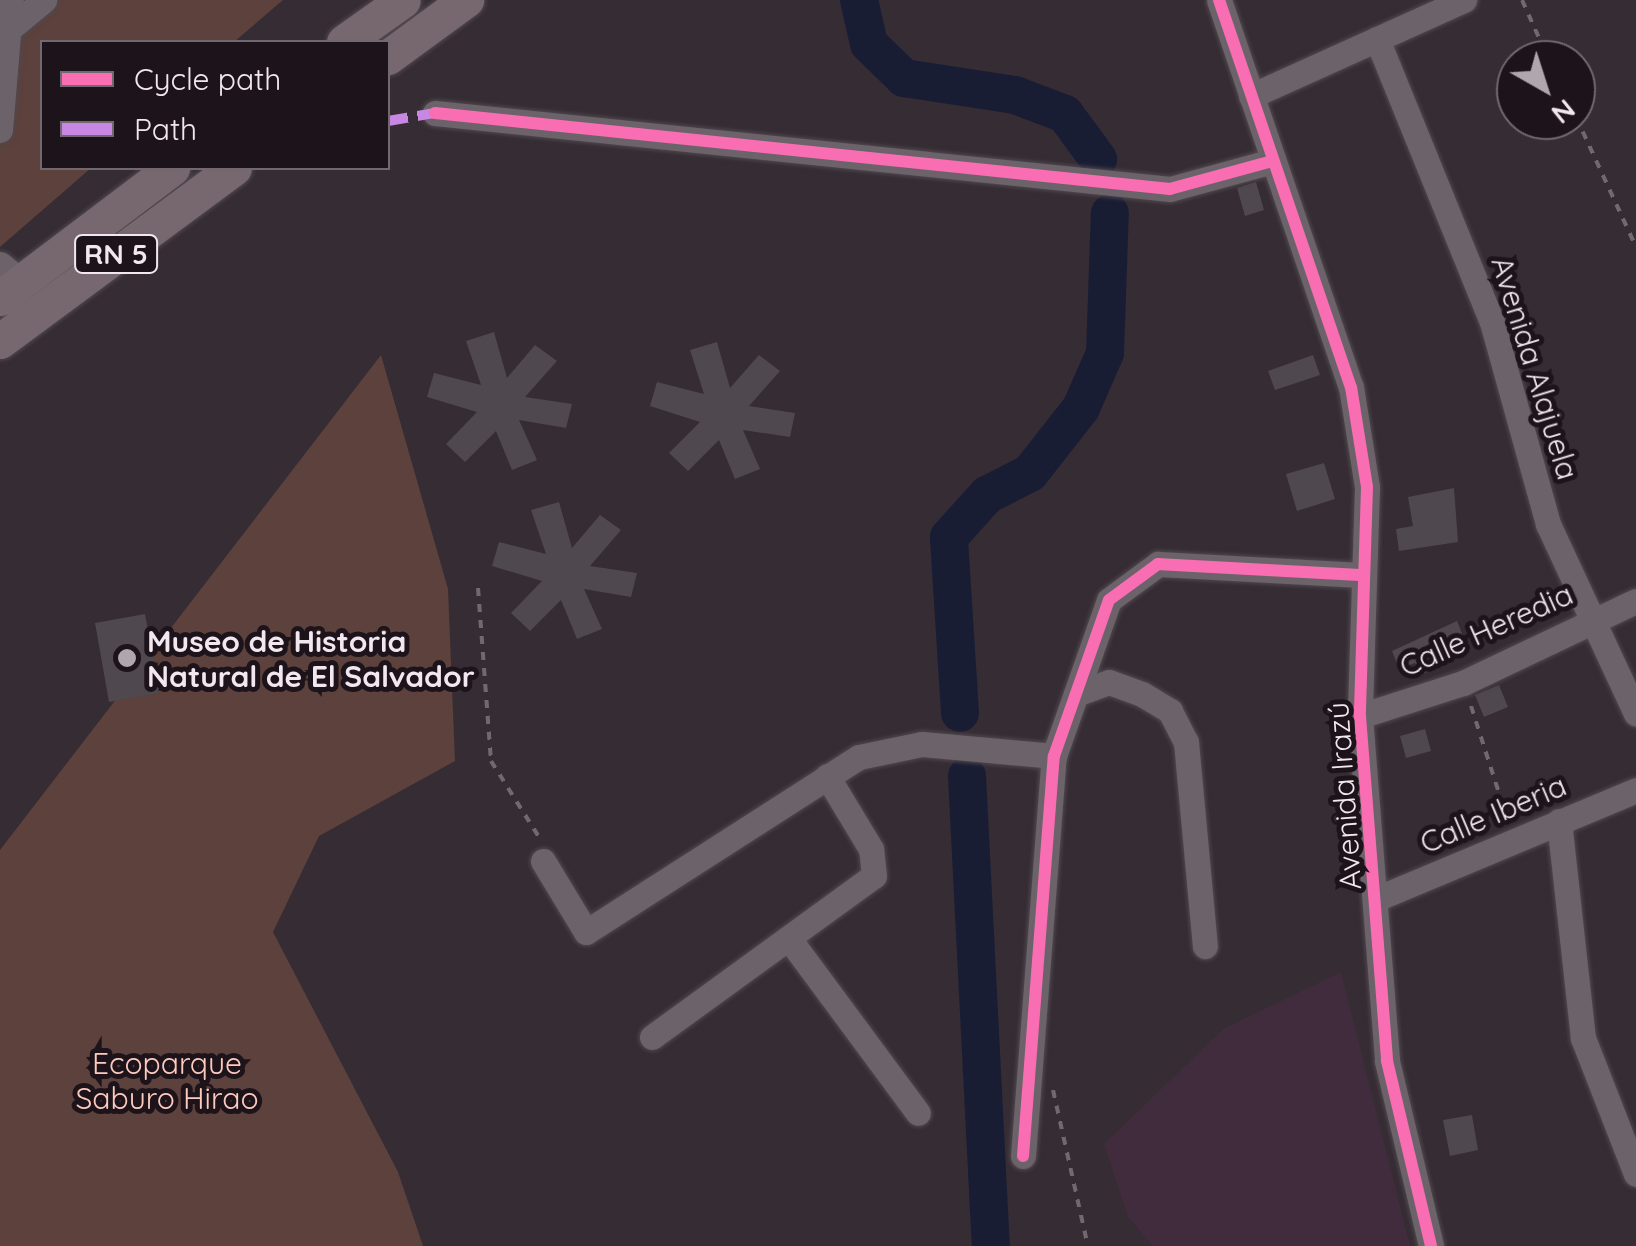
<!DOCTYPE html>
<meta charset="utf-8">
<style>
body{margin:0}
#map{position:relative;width:1636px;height:1246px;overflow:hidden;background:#362c34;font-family:Quicksand,sans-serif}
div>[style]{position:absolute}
.built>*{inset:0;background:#402c3d}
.green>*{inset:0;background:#5c413c}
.river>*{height:38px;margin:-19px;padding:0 19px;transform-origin:19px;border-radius:19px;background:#191d34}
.building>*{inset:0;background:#4f484f}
.path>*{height:4px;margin-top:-2px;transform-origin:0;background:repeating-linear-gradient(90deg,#706a6f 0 8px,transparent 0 16px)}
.roads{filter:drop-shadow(0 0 2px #50484e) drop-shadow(0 0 2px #50484e)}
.minor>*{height:25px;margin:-12.5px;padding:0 12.5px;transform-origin:12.5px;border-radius:12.5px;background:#6b6369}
.highway>*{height:35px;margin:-17.5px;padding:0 17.5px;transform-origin:17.5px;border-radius:17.5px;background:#776870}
.quiet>*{height:10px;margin-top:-5px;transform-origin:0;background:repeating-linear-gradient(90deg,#c787e3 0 20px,transparent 0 30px)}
.cycleway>*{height:12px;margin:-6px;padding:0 6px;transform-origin:6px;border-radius:6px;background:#f96db3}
.dots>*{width:28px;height:28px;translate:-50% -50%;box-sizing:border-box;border:5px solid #1c141a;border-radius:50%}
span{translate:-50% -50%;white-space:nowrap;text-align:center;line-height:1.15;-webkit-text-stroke:10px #1c141a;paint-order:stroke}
.shield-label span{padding:2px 8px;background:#1c141a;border:2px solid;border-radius:8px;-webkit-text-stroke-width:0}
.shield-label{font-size:28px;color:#f2e7ef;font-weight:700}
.street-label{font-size:30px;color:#f2e7ef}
.poi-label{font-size:30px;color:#f2e7ef;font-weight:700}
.left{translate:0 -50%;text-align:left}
.park-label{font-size:30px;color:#ffcabe}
.legend{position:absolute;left:40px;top:40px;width:350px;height:130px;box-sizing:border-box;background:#1c141a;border:2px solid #72686f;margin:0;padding:12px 18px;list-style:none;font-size:30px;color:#f2e7ef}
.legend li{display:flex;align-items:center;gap:20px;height:50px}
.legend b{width:50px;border:2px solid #72686f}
.north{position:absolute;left:1496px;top:40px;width:100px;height:100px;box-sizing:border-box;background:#1c141a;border:2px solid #72686f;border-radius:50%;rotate:141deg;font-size:28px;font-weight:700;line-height:40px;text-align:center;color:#f2e7ef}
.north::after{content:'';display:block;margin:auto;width:35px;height:45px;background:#b0a6ae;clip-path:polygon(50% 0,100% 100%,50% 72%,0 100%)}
</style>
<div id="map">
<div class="built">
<div style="clip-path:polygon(1341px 972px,1410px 1246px,1153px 1246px,1128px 1217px,1104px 1144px,1223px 1029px)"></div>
</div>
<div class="green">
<div style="clip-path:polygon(0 0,283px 0,234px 42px,42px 42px,42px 168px,91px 168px,0 247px)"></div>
<div style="clip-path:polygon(381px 355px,448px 589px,455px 761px,319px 836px,273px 932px,398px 1172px,423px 1246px,0 1246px,0 850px)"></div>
</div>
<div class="river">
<div style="left:859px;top:0;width:45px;rotate:77.2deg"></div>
<div style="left:869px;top:44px;width:49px;rotate:44.2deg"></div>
<div style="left:904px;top:78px;width:112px;rotate:8.7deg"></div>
<div style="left:1015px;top:95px;width:53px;rotate:20.8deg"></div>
<div style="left:1065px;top:114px;width:56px;rotate:53.7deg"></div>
<div style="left:960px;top:713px;width:176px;rotate:-93.6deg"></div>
<div style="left:949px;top:537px;width:57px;rotate:-47.9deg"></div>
<div style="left:987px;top:495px;width:48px;rotate:-27.1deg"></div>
<div style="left:1030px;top:473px;width:83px;rotate:-51.9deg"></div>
<div style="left:1081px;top:408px;width:60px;rotate:-66.4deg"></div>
<div style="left:1105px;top:353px;width:140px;rotate:-88deg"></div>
<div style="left:967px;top:776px;width:471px;rotate:87.1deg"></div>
</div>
<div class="building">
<div style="clip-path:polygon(1256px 182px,1264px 210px,1245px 216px,1237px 188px)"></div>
<div style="clip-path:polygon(494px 332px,507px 378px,535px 345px,557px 361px,525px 397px,572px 404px,566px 428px,519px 420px,537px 460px,512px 470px,496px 431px,465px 462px,446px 444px,477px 412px,427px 397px,434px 373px,481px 385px,466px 341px)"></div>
<div style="clip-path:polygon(717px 342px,730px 388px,759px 355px,780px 371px,749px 406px,795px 413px,790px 437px,743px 430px,760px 469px,735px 479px,719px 440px,688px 471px,669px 453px,700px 422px,650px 406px,657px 382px,704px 394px,690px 350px)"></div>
<div style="clip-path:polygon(1313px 355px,1320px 375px,1275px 390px,1268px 371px)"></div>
<div style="clip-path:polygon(1324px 463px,1335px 499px,1297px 511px,1286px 474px)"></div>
<div style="clip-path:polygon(1454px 488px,1458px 542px,1399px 551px,1396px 529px,1413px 526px,1408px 497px)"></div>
<div style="clip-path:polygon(559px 502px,572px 548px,600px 515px,621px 530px,590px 566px,637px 573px,631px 597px,584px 589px,602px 629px,577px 639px,561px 600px,530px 631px,511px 613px,542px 581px,492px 566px,499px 542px,546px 554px,531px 510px)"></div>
<div style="clip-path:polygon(145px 614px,160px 693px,109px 702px,95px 623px)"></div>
<div style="clip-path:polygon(1457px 621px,1468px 649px,1420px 676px,1415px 663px,1399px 669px,1392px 651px)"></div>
<div style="clip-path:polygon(1499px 685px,1508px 707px,1484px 717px,1475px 695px)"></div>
<div style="clip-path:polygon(1425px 729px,1431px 751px,1406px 758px,1400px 736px)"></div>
<div style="clip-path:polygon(1472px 1115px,1478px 1150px,1450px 1156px,1443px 1120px)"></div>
</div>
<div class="path">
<div style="left:1522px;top:0;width:66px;rotate:65.8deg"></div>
<div style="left:1576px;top:117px;width:143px;rotate:65.2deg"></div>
<div style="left:478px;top:588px;width:173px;rotate:85.7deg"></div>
<div style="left:491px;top:761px;width:90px;rotate:57.7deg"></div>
<div style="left:1471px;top:706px;width:121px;rotate:72.2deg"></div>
<div style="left:1053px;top:1090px;width:160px;rotate:77.4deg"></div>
</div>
<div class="roads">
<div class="minor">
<div style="left:1219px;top:0;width:409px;rotate:71.2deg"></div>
<div style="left:1351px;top:387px;width:101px;rotate:80.9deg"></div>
<div style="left:1367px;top:487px;width:229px;rotate:91.8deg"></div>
<div style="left:1360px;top:716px;width:346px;rotate:85.5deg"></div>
<div style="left:1387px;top:1061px;width:190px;rotate:76.6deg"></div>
<div style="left:2px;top:35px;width:55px;rotate:-39.8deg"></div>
<div style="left:1377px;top:39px;width:305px;rotate:67.9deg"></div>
<div style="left:1492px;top:322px;width:210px;rotate:74.5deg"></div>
<div style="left:1548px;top:524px;width:209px;rotate:65.1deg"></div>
<div style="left:1251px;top:96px;width:234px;rotate:-24.3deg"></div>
<div style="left:435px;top:113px;width:739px;rotate:5.9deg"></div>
<div style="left:1170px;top:189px;width:103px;rotate:-15.3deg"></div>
<div style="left:0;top:130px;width:130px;rotate:-85.2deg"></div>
<div style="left:0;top:264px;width:27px;rotate:39deg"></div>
<div style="left:1076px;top:694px;width:35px;rotate:-20deg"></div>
<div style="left:1109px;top:682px;width:35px;rotate:20deg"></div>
<div style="left:1142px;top:694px;width:33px;rotate:31deg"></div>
<div style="left:1170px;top:711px;width:35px;rotate:63deg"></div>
<div style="left:1186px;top:742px;width:205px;rotate:84.7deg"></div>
<div style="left:1360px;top:716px;width:108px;rotate:-17.8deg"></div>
<div style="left:1463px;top:683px;width:191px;rotate:-25.4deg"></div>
<div style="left:1559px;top:821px;width:218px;rotate:83.7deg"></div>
<div style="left:1583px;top:1038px;width:146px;rotate:68.7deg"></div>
<div style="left:543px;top:861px;width:83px;rotate:58.8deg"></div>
<div style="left:586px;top:932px;width:324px;rotate:-32.7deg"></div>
<div style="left:859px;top:757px;width:64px;rotate:-11.7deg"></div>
<div style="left:922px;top:744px;width:133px;rotate:5.2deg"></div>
<div style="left:1376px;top:899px;width:282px;rotate:-22.7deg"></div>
<div style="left:790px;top:940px;width:215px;rotate:53.5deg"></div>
<div style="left:652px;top:1037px;width:274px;rotate:-36deg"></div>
<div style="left:874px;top:876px;width:27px;rotate:-96deg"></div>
<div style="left:871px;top:849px;width:85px;rotate:-121.1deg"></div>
<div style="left:1023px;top:1156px;width:401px;rotate:-85.6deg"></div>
<div style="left:1054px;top:756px;width:165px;rotate:-70.6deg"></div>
<div style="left:1109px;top:600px;width:61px;rotate:-36.3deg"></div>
<div style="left:1158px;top:564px;width:205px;rotate:3.1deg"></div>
</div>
<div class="highway">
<div style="left:344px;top:42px;width:72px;rotate:-35.4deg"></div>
<div style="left:388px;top:57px;width:97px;rotate:-36.2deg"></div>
<div style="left:0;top:298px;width:216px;rotate:-37.1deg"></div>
<div style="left:0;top:341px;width:291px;rotate:-36.5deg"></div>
</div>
</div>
<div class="quiet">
<div style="left:388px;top:121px;width:48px;rotate:-9.7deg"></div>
</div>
<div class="cycleway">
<div style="left:1219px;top:0;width:409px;rotate:71.2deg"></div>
<div style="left:1351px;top:387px;width:101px;rotate:80.9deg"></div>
<div style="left:1367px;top:487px;width:229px;rotate:91.8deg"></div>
<div style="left:1360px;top:716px;width:346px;rotate:85.5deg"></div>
<div style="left:1387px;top:1061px;width:190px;rotate:76.6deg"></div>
<div style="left:435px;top:113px;width:739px;rotate:5.9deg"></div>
<div style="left:1170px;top:189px;width:103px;rotate:-15.3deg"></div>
<div style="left:1023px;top:1156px;width:401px;rotate:-85.6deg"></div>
<div style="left:1054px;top:756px;width:165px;rotate:-70.6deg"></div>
<div style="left:1109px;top:600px;width:61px;rotate:-36.3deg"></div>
<div style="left:1158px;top:564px;width:205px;rotate:3.1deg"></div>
</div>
<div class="dots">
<div style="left:127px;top:658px;background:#b0a6ae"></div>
</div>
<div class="shield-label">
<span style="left:116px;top:254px">RN 5</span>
</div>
<div class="street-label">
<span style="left:1535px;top:368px;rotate:73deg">Avenida Alajuela</span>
<span style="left:1486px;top:630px;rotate:-24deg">Calle Heredia</span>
<span style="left:1344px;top:796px;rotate:-94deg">Avenida Irazú</span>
<span style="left:1493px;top:814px;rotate:-23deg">Calle Iberia</span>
</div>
<div class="poi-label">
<span class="left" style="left:147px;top:658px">Museo de Historia<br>Natural de El Salvador</span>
</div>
<div class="park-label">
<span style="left:167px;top:1080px">Ecoparque<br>Saburo Hirao</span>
</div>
<ul class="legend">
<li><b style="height:12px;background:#f96db3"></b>Cycle path</li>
<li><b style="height:12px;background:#c787e3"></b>Path</li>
</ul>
<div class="north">N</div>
</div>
